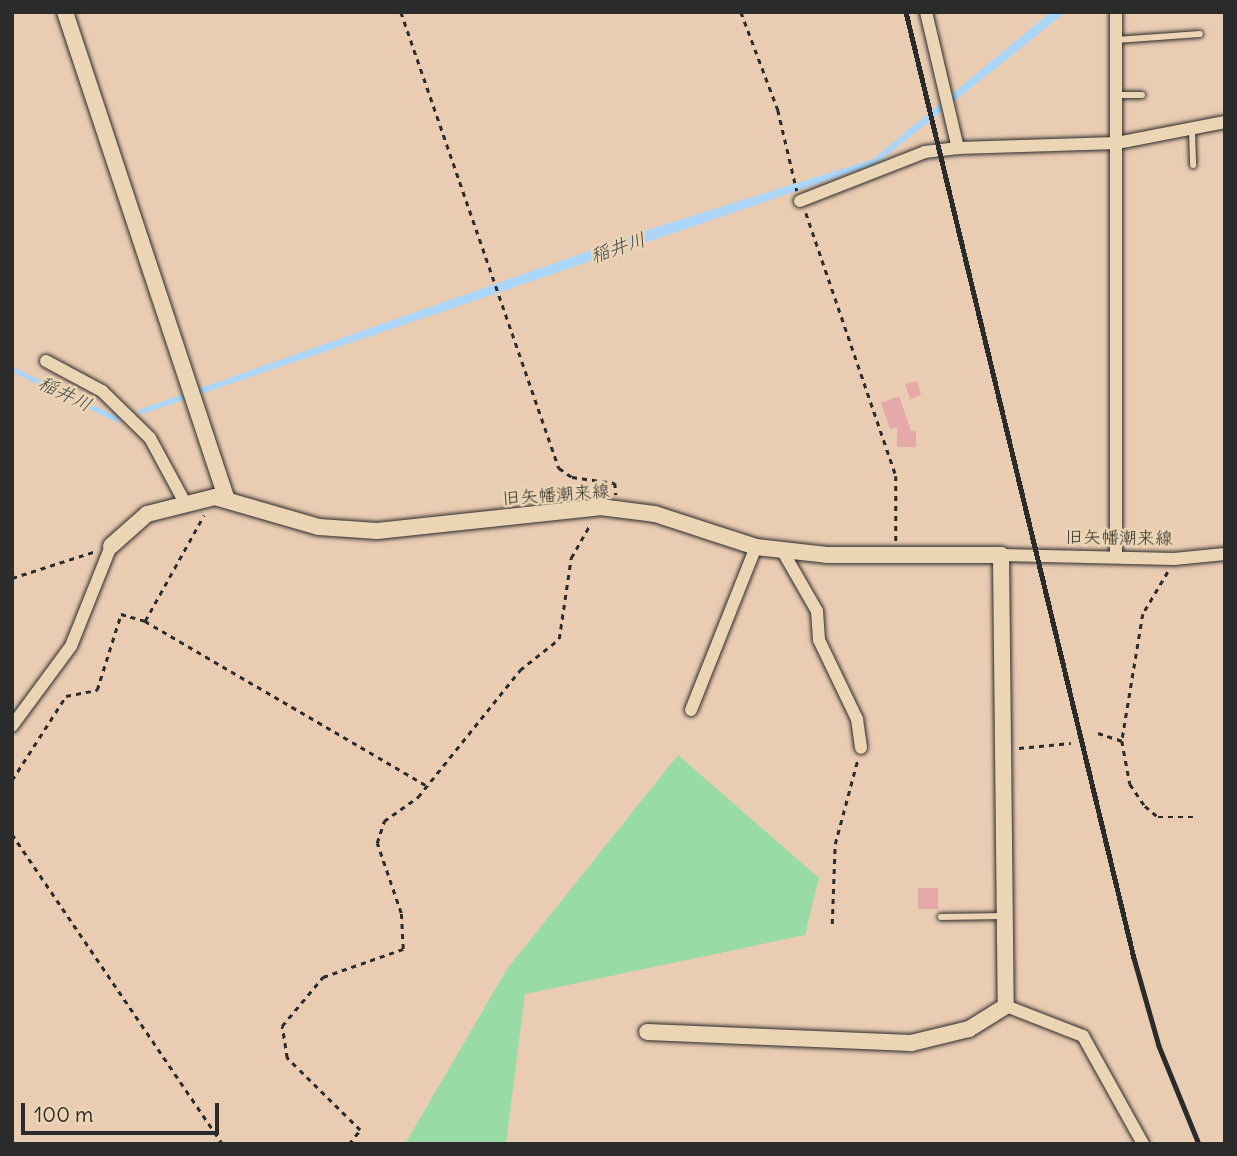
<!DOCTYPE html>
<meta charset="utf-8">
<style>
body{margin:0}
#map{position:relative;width:1237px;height:1156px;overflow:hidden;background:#eaccb2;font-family:Delius,"Klee One",sans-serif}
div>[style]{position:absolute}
.green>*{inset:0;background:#98dba7}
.water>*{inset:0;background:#acd6f7}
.stream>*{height:4.5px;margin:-2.25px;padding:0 2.25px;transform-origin:2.25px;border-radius:2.25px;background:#acd6f7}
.building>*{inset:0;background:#e4a9a8}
.path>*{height:2.5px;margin-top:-1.25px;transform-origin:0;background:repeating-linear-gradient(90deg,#2b2b2b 0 5px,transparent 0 10px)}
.roads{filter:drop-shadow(0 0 2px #2b2b2b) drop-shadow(0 0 2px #2b2b2b)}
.lane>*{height:6px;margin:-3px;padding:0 3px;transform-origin:3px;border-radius:3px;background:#ebd5b4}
.street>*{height:12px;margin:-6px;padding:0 6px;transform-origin:6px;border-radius:6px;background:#ebd5b4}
.secondary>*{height:16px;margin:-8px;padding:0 8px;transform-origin:8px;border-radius:8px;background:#ebd5b4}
.rail>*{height:4.5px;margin:-2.25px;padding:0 2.25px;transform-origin:2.25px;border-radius:2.25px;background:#2b2b2b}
span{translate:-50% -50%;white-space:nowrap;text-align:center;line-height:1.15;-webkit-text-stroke:5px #ebd5b4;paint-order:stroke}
.street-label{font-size:18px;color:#2b2b2b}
.water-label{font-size:19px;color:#3e454a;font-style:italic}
.frame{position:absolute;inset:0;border:14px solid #2b2b2b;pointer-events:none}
.scale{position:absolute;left:21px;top:1103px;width:198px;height:32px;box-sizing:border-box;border:4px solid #2b2b2b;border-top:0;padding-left:9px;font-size:21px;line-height:24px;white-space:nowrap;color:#2b2b2b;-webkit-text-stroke:5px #ebd5b4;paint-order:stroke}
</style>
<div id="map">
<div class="green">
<div style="clip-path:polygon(678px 755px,819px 878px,805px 935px,525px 994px,506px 1144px,405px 1144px,507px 969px)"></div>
</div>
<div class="water">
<div style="clip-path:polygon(1051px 12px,1066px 12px,876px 164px,139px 415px,138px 410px,654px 228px,873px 159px)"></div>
</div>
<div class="stream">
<div style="left:12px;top:369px;width:116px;rotate:25.5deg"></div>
</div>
<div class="building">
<div style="clip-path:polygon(917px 381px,921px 395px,910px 399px,905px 384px)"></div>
<div style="clip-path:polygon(899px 396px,911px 431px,916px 431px,916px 447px,897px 447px,897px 427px,890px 429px,881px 403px)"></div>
<div style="clip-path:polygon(918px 888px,938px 888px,938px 909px,918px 909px)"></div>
</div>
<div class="path">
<div style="left:401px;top:12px;width:483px;rotate:70.9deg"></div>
<div style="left:559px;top:468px;width:16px;rotate:35deg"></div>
<div style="left:572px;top:477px;width:43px;rotate:7.9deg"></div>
<div style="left:615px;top:483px;width:12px;rotate:85deg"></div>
<div style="left:741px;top:12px;width:105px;rotate:69.3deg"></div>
<div style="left:778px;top:110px;width:83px;rotate:76.8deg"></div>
<div style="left:806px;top:213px;width:278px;rotate:71.1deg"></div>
<div style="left:896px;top:476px;width:65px;rotate:90deg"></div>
<div style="left:1168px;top:572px;width:49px;rotate:120.8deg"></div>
<div style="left:1143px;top:614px;width:129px;rotate:99.4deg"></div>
<div style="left:1122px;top:741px;width:44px;rotate:79.5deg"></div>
<div style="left:1130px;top:784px;width:27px;rotate:56deg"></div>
<div style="left:1145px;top:806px;width:17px;rotate:40deg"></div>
<div style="left:1158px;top:817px;width:40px"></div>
<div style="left:12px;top:578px;width:88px;rotate:-17.8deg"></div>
<div style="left:145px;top:621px;width:325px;rotate:30.3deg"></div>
<div style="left:1098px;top:733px;width:25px;rotate:18deg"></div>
<div style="left:1019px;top:748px;width:52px;rotate:-5.5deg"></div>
<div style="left:12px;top:780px;width:100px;rotate:-57.3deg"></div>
<div style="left:66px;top:696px;width:32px;rotate:-11deg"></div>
<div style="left:97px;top:690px;width:80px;rotate:-72.5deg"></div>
<div style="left:121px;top:614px;width:25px;rotate:16deg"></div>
<div style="left:145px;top:621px;width:121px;rotate:-60.9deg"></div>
<div style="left:12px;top:834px;width:375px;rotate:55.8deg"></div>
<div style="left:832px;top:924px;width:80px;rotate:-87.9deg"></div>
<div style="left:835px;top:844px;width:89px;rotate:-75deg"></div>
<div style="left:349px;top:1144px;width:18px;rotate:-52deg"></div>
<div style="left:360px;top:1130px;width:103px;rotate:-135.4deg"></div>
<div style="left:287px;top:1058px;width:32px;rotate:-99deg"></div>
<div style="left:282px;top:1026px;width:64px;rotate:-50.1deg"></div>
<div style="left:323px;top:977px;width:85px;rotate:-19.3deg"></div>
<div style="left:403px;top:949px;width:36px;rotate:-93deg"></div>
<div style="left:401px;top:913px;width:74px;rotate:-108.9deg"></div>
<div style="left:377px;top:843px;width:23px;rotate:-72deg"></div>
<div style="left:384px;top:821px;width:42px;rotate:-35.2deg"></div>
<div style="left:418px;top:797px;width:163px;rotate:-51.2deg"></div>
<div style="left:520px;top:670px;width:50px;rotate:-38.5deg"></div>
<div style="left:559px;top:639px;width:82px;rotate:-81.6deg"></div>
<div style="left:571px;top:558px;width:40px;rotate:-60.3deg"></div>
</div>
<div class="roads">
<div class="lane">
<div style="left:1116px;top:40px;width:84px;rotate:-4.1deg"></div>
<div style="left:1116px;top:95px;width:26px"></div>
<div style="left:1192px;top:132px;width:33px;rotate:88deg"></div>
<div style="left:941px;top:917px;width:62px;rotate:-0.9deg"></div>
</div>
<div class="street">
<div style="left:926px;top:12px;width:140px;rotate:76.8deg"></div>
<div style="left:958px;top:148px;width:159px;rotate:-1.8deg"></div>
<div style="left:1117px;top:143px;width:110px;rotate:-11deg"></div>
<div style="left:1116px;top:12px;width:545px;rotate:90deg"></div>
<div style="left:800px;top:201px;width:134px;rotate:-21.4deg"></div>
<div style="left:925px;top:152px;width:33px;rotate:-7deg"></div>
<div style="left:46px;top:361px;width:64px;rotate:28.2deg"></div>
<div style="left:102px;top:391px;width:67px;rotate:44.4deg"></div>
<div style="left:150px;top:438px;width:72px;rotate:61.6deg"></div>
<div style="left:782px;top:550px;width:70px;rotate:60.2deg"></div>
<div style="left:817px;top:611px;width:29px;rotate:86deg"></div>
<div style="left:819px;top:640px;width:88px;rotate:64.3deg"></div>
<div style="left:857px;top:719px;width:29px;rotate:82deg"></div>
<div style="left:1001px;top:555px;width:173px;rotate:1.3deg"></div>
<div style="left:1174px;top:559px;width:51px;rotate:-5.6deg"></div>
<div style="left:691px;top:710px;width:175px;rotate:-68.3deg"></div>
<div style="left:12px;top:726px;width:99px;rotate:-53.6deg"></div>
<div style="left:71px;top:646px;width:108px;rotate:-68.2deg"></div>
<div style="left:1006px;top:1006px;width:83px;rotate:21.3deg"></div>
<div style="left:1083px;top:1036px;width:124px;rotate:60.9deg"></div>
</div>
<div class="secondary">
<div style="left:65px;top:12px;width:514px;rotate:71.64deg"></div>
<div style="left:111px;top:546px;width:48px;rotate:-41.6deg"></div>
<div style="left:147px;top:514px;width:70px;rotate:-14deg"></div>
<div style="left:215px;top:497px;width:108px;rotate:16.1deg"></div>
<div style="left:319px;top:527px;width:58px;rotate:3.9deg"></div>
<div style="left:377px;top:531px;width:224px;rotate:-6.1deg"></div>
<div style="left:600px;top:507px;width:55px;rotate:7.3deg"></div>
<div style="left:655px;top:514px;width:106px;rotate:18.1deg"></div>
<div style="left:756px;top:547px;width:71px;rotate:6.4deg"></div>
<div style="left:827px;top:555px;width:174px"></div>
<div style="left:1001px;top:555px;width:451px;rotate:89.4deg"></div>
<div style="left:1006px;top:1006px;width:44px;rotate:148.1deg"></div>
<div style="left:969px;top:1029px;width:60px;rotate:166.4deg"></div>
<div style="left:911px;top:1043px;width:264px;rotate:-177.6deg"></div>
</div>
</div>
<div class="rail">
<div style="left:906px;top:12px;width:973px;rotate:76.45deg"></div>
<div style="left:1134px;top:958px;width:91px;rotate:74.1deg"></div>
<div style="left:1159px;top:1046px;width:106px;rotate:67.8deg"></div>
</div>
<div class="street-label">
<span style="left:556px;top:495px;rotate:-4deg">旧矢幡潮来線</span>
<span style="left:1119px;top:538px;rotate:1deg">旧矢幡潮来線</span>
</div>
<div class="water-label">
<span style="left:618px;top:248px;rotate:-19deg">稲井川</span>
<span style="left:65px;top:394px;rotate:26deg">稲井川</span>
</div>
<div class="frame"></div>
<div class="scale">100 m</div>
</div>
